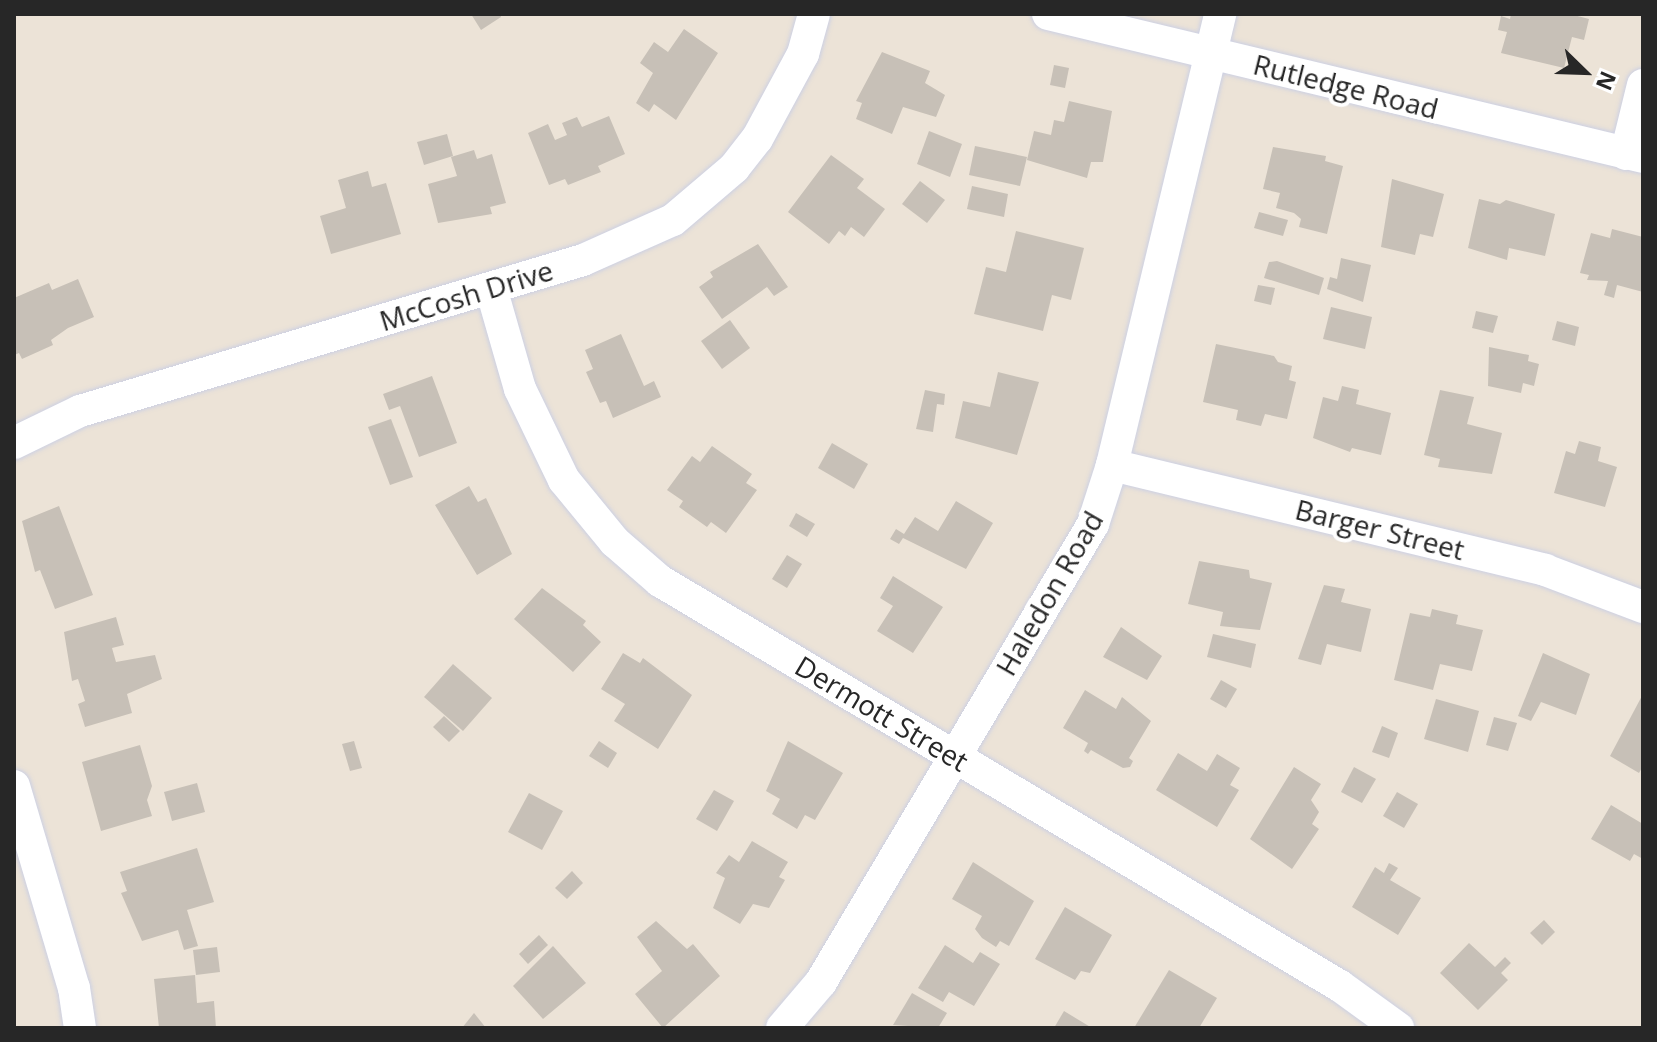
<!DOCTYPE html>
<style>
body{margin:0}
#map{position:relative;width:1657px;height:1042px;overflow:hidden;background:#ece3d7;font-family:"Open Sans",sans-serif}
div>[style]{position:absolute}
.building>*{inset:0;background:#c7c0b7}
.roads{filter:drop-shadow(0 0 2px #ccd0e3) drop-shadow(0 0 2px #ccd0e3)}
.street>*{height:32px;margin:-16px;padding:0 16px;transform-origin:16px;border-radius:16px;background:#fff}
span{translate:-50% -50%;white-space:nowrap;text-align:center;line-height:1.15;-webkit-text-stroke:8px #fff;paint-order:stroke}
.street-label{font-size:28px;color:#272727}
.frame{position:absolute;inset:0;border:16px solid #272727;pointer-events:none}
.north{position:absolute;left:1545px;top:32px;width:80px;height:80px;-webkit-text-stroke:6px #fff;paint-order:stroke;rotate:113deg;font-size:22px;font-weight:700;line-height:32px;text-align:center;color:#272727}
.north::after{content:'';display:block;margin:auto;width:28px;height:36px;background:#272727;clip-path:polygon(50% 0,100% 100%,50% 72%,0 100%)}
</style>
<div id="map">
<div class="building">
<div style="clip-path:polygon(471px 14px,500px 14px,501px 17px,481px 30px)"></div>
<div style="clip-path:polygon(1511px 14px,1570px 14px,1589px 19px,1584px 40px,1572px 37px,1564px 68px,1501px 53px,1507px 32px,1498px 30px,1501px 16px,1510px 19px)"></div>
<div style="clip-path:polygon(684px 29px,718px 53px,676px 120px,654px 104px,649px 112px,636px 103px,653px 73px,640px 63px,654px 42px,668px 52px)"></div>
<div style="clip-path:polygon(882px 52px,930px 71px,925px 83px,945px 95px,936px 117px,903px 107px,892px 134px,856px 119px,862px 103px,856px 101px)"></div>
<div style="clip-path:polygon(1054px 65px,1069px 68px,1065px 88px,1050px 85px)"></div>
<div style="clip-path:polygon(1069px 101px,1112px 111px,1103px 162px,1091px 162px,1087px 178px,1027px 160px,1034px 131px,1051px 135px,1054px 120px,1064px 122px)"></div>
<div style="clip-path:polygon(609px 116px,625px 154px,598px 166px,601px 172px,568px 185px,565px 179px,549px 185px,528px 133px,548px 124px,555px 140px,567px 135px,562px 123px,577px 117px,582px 127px)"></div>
<div style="clip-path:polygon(929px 131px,962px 144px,950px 177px,917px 164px)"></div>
<div style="clip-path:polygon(447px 134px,453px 156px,424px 165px,417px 142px)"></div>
<div style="clip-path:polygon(975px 146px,1027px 157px,1020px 186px,969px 175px)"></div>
<div style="clip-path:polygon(1273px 147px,1326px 156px,1325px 161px,1343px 166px,1327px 234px,1299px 227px,1301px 219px,1294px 213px,1276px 208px,1280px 193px,1263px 189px)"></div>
<div style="clip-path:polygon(474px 150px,477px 159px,492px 154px,506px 203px,490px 207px,492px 214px,438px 223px,428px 184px,457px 176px,451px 157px)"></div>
<div style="clip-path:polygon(831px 155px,864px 179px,857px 188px,885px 209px,864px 237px,851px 227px,845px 236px,839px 231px,829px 244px,788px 212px)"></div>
<div style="clip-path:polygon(368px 171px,372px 187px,386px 183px,401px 234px,331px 254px,320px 216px,346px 208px,338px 180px)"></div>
<div style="clip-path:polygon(1392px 179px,1444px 194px,1433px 237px,1420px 234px,1415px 255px,1381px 247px)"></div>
<div style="clip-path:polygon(920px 181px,945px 200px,927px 223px,902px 204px)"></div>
<div style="clip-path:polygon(972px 186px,1008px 194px,1004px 217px,967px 209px)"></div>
<div style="clip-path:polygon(1479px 199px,1500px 204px,1506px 200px,1555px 214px,1545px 256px,1509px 248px,1507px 260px,1468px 248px)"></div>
<div style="clip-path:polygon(1259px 212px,1288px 220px,1283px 236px,1254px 228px)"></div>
<div style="clip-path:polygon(1612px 229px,1643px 237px,1643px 292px,1617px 285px,1614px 298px,1604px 295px,1608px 281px,1587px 280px,1589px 275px,1580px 273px,1591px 233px,1610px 238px)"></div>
<div style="clip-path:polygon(1016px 231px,1084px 248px,1071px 300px,1052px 295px,1043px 331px,974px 314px,986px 267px,1006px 272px)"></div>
<div style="clip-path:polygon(758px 244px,788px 287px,774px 296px,767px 287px,722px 319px,699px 287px,713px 277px,710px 272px)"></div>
<div style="clip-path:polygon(1341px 258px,1371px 265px,1363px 302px,1327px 289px,1330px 277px,1337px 279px)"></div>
<div style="clip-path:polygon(1277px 261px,1324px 278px,1319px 295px,1264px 278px,1269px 262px)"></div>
<div style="clip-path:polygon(78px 279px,94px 317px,68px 328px,51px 340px,53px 345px,22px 359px,19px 353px,14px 355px,14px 298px,49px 283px,52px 290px)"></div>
<div style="clip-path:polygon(1258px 285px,1275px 288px,1271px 305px,1254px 301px)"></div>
<div style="clip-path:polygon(1331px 307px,1372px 317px,1365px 349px,1323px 339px)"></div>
<div style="clip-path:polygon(1476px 311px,1498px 316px,1493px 333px,1472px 328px)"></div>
<div style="clip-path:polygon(730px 320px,750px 348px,722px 369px,701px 341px)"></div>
<div style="clip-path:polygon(1557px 321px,1579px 327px,1575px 346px,1552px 340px)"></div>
<div style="clip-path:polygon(621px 334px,644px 386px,654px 381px,661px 397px,613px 418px,606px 401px,600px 403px,586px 372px,593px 369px,585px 350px)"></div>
<div style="clip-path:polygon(1216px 344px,1274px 356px,1278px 362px,1292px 366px,1289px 380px,1296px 382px,1287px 419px,1265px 414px,1261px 426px,1236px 420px,1238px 410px,1203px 402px)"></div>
<div style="clip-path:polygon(1489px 347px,1529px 355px,1528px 361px,1539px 364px,1534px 386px,1523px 383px,1521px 393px,1488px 386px)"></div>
<div style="clip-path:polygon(998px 372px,1039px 382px,1017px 455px,955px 438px,963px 401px,990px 407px)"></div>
<div style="clip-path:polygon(432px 376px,457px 443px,419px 457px,400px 406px,389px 410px,383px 394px)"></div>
<div style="clip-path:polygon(1342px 386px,1359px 390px,1356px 404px,1391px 413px,1381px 455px,1352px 448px,1350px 452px,1313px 438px,1323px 397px,1338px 401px)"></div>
<div style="clip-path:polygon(925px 390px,945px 394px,944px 405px,937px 404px,933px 432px,916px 429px)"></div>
<div style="clip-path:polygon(1440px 390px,1474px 397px,1467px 424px,1502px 433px,1492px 474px,1438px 467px,1440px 459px,1424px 455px)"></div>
<div style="clip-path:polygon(391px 419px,413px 477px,390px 485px,368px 427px)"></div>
<div style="clip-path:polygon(1579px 441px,1601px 447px,1598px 461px,1617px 467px,1605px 507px,1554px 493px,1566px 451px,1575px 454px)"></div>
<div style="clip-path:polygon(832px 443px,868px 464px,854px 489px,818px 468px)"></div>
<div style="clip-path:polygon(712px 446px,752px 474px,746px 483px,757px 490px,726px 533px,711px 522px,707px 527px,679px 507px,683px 501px,667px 490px,692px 456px,700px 462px)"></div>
<div style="clip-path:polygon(469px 486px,478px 502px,486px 498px,512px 554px,477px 575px,435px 505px)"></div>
<div style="clip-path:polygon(956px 501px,993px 523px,966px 569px,903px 538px,899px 544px,890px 539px,896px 529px,904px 534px,915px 517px,938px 531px)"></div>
<div style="clip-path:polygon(59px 506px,93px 595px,55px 609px,40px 570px,35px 572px,22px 521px)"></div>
<div style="clip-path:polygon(796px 513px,815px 524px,807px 537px,789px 526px)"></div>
<div style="clip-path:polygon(787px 555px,802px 564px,787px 588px,772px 579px)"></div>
<div style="clip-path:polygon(1199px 561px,1249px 570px,1250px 578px,1272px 583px,1260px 630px,1220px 626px,1223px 612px,1188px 604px)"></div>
<div style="clip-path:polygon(893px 576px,943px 607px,913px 653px,877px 631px,893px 606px,880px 598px)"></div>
<div style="clip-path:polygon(1324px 585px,1345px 589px,1341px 602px,1371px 609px,1361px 652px,1327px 644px,1321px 665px,1298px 659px)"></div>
<div style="clip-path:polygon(542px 588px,586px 621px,583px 625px,601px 642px,573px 672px,514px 619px)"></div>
<div style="clip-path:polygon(1432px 609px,1458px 615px,1456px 624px,1483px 630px,1472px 671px,1440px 664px,1433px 690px,1394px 680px,1410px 613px,1430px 617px)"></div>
<div style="clip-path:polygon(116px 617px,124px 645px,112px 648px,116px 662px,155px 655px,162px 679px,127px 694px,132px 713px,85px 727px,78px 704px,85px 701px,78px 679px,72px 681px,64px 632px)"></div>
<div style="clip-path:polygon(1121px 627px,1162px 656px,1147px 680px,1103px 657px)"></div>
<div style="clip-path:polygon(1213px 634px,1256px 644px,1251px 668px,1207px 657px)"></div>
<div style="clip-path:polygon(623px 653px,640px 663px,643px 658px,692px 695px,658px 749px,614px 721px,625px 704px,601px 689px)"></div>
<div style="clip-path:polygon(1543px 653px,1590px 674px,1576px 715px,1541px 702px,1531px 721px,1518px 716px)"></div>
<div style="clip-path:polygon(453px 664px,492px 698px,463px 731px,424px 697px)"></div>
<div style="clip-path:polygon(1221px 680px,1237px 689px,1226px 708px,1210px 699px)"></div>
<div style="clip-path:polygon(1085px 690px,1116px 709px,1122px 697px,1151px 721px,1129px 758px,1133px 761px,1130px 767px,1123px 768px,1091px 750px,1088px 754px,1084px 751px,1088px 743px,1063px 728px)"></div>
<div style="clip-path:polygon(1643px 694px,1643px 766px,1639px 773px,1610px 756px)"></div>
<div style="clip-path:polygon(1436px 699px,1479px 711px,1468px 752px,1424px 739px)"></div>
<div style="clip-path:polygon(444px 716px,460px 731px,449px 742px,433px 727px)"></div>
<div style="clip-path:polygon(1494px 717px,1517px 723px,1508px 751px,1486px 745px)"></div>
<div style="clip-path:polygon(1382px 726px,1398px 733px,1389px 758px,1372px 752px)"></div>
<div style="clip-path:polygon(354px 741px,362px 768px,350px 771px,342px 744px)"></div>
<div style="clip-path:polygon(599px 741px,617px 753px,608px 768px,589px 756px)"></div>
<div style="clip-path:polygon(788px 741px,843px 773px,815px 820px,805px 815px,797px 829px,772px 814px,780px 799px,766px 791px)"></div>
<div style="clip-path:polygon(140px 745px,152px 786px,147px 800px,152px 816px,101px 831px,82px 762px)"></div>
<div style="clip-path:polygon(1178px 753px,1207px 771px,1217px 754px,1240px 768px,1230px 785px,1239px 790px,1217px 827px,1156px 790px)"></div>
<div style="clip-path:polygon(1294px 767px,1321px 784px,1311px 800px,1319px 812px,1312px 824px,1319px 829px,1292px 869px,1250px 839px)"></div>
<div style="clip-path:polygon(1354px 767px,1376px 779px,1362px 803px,1341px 792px)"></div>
<div style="clip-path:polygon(197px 783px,205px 812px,172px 821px,164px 792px)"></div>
<div style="clip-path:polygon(714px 790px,734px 801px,717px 831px,696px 819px)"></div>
<div style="clip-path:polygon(1397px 792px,1418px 804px,1404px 828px,1383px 816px)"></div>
<div style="clip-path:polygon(529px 793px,563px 811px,542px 850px,508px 832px)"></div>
<div style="clip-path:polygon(1611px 805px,1643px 824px,1643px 859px,1634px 854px,1630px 861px,1591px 839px)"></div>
<div style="clip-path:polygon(752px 841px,788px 862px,779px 877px,785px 880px,769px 908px,753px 904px,740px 924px,713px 908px,725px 878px,716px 873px,729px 855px,739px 862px)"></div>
<div style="clip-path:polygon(197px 848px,214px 902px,187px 910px,198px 946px,184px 950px,178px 930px,142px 941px,121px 893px,127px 891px,120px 872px)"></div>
<div style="clip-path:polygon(973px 862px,1034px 901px,1009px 946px,1000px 941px,996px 947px,982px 938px,975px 929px,982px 916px,952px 899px)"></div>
<div style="clip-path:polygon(1389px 863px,1398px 868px,1390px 880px,1421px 898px,1398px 935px,1352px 907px,1375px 867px,1384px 873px)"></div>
<div style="clip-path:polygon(572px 871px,583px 883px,567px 899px,555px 888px)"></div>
<div style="clip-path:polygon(1065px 907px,1112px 935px,1090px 973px,1081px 971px,1075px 980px,1035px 959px)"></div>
<div style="clip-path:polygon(1544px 920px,1555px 932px,1542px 945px,1530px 933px)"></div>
<div style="clip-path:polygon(656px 921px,687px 949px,693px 944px,720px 976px,663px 1028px,635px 994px,662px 971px,637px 937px)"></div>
<div style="clip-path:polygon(539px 935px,548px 945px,528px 964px,519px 954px)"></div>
<div style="clip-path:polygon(1469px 943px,1495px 967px,1505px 957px,1511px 963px,1501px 973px,1508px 980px,1478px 1010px,1440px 973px)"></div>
<div style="clip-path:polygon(945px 945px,973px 963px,980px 952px,1000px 964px,974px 1006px,949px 992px,943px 1002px,918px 988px)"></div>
<div style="clip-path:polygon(553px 946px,586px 983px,543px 1019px,513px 986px)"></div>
<div style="clip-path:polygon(217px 947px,220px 972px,196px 975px,193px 950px)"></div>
<div style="clip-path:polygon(1169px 970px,1217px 998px,1199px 1028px,1134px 1028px)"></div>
<div style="clip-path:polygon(195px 975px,197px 1003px,214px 1001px,216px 1028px,159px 1028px,154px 979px)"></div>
<div style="clip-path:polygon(912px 993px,947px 1013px,938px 1028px,893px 1025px)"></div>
<div style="clip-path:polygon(1064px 1011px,1092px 1028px,1054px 1028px)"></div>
<div style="clip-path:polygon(474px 1013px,486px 1028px,462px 1028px)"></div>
</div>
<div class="roads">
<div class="street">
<div style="left:1048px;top:14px;width:612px;rotate:13.51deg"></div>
<div style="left:1626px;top:154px;width:71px;rotate:-76.2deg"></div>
<div style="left:491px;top:288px;width:105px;rotate:74deg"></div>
<div style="left:520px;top:389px;width:101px;rotate:64.2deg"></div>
<div style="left:564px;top:480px;width:80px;rotate:50.6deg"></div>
<div style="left:615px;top:542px;width:60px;rotate:40.9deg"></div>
<div style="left:660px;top:581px;width:791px;rotate:30.78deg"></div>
<div style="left:1340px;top:986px;width:72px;rotate:35.9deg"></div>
<div style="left:14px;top:443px;width:73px;rotate:-25.9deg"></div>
<div style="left:80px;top:411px;width:525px;rotate:-16.71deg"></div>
<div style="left:583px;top:260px;width:98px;rotate:-24deg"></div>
<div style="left:673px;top:220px;width:80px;rotate:-40.4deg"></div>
<div style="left:734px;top:168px;width:37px;rotate:-52deg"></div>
<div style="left:757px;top:139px;width:97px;rotate:-61.6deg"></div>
<div style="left:803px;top:54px;width:41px;rotate:-74.6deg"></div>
<div style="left:1112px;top:465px;width:446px;rotate:13.6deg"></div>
<div style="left:1545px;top:570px;width:105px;rotate:20.7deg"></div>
<div style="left:14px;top:786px;width:211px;rotate:73.5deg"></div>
<div style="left:74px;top:988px;width:40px;rotate:81.5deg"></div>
<div style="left:782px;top:1028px;width:60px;rotate:-49.7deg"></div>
<div style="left:821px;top:982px;width:533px;rotate:-59.29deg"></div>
<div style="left:1093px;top:524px;width:62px;rotate:-72.1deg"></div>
<div style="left:1112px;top:465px;width:464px;rotate:-76.5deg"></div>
</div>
</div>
<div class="street-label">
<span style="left:1346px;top:86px;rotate:14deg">Rutledge Road</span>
<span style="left:466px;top:295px;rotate:-17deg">McCosh Drive</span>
<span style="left:1380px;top:529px;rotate:14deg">Barger Street</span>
<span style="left:1049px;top:593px;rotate:-60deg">Haledon Road</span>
<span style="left:882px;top:713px;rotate:31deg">Dermott Street</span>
</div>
<div class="frame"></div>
<div class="north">N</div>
</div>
